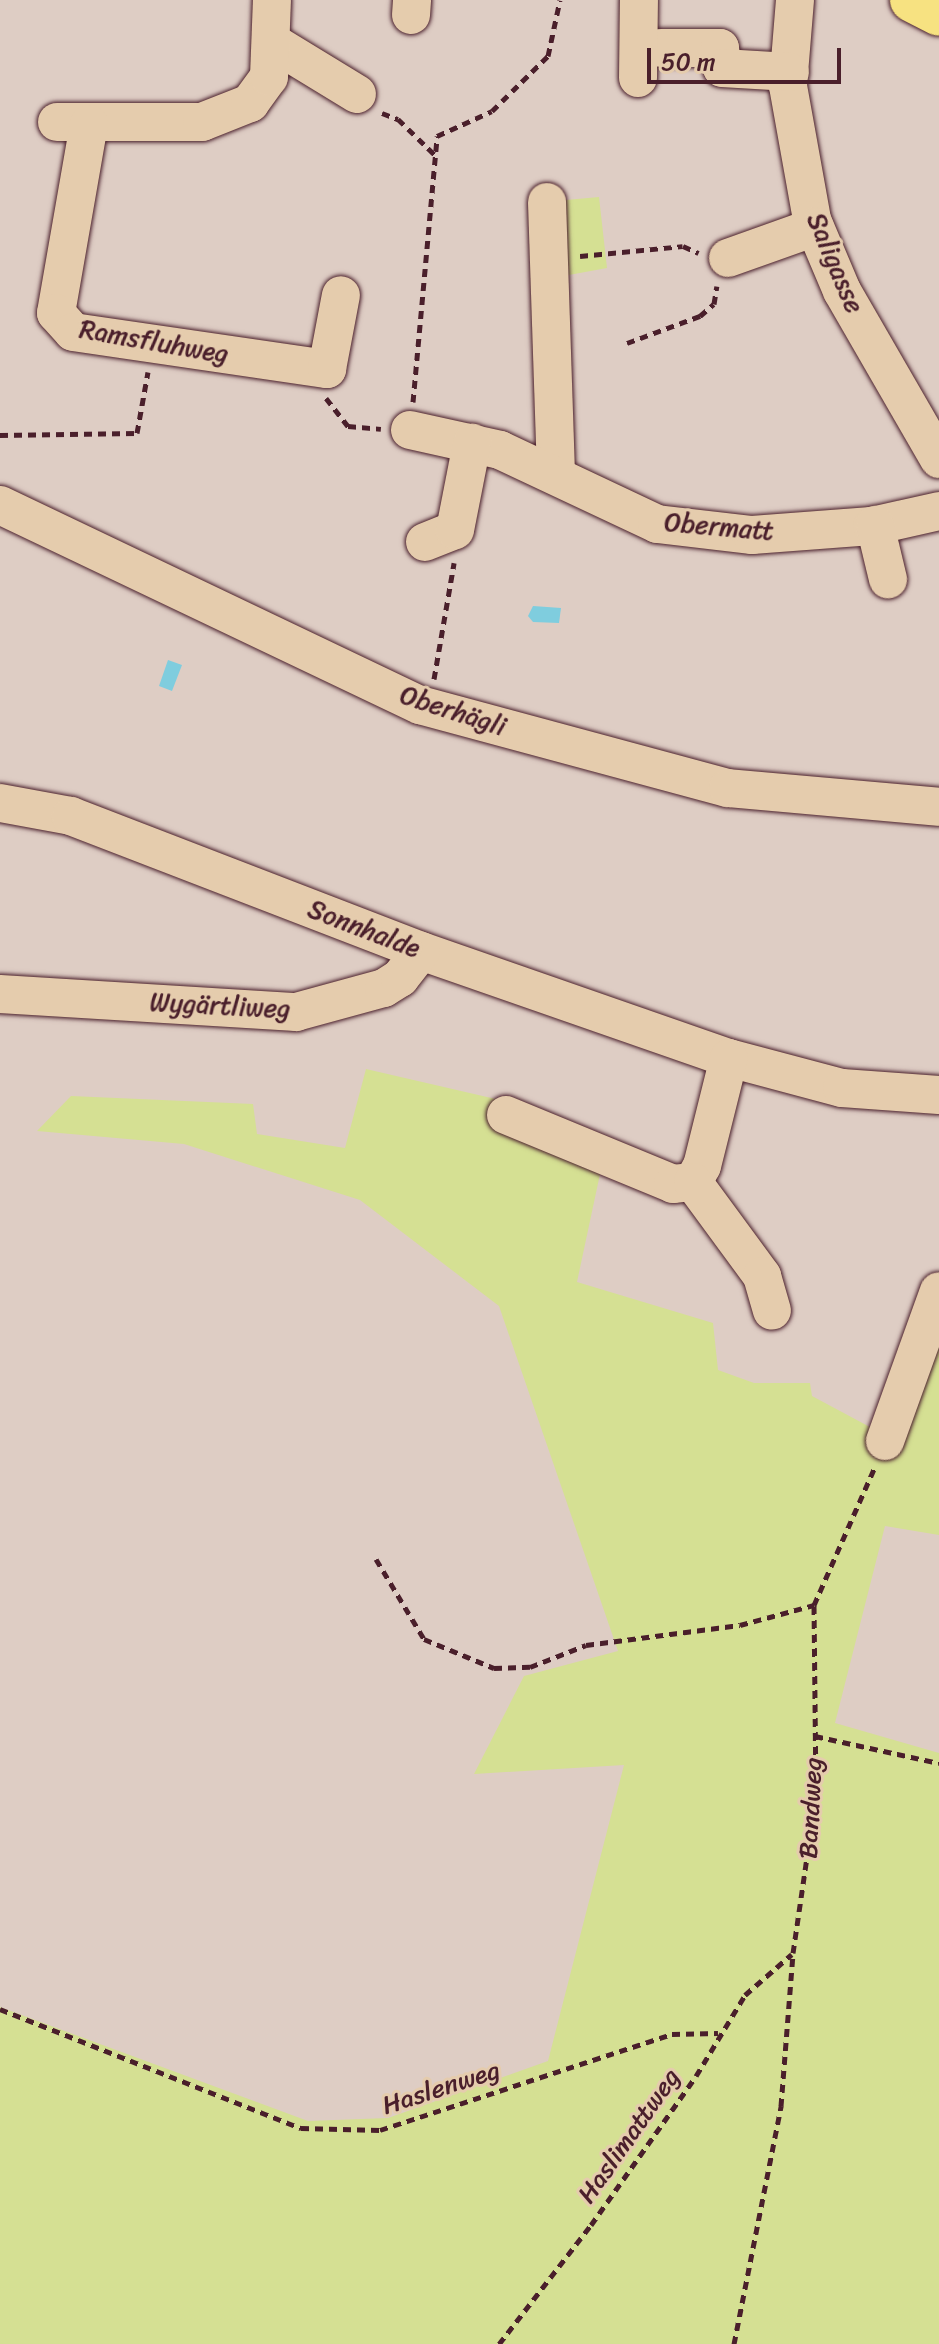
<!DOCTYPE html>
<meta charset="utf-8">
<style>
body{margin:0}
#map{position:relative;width:939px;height:2344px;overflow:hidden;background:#decdc4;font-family:Sriracha,sans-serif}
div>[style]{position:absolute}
.green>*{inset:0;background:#d5e093}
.water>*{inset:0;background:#7fcdde}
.path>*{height:5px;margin-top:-2.5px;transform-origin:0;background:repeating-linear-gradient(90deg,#4a1f2b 0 8px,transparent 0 14px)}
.roads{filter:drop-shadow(0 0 2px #4a1f2b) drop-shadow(0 0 2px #4a1f2b)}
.minor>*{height:38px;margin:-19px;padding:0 19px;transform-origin:19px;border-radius:19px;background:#e5ccad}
.major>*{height:44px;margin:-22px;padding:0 22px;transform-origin:22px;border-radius:22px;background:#f7e281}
span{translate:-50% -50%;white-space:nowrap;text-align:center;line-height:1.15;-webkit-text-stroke:6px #e5ccad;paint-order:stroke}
.street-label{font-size:26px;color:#4a1f2b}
.scale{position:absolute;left:647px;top:48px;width:194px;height:36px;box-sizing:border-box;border:4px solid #4a1f2b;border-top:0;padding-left:10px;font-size:24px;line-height:28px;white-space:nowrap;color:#4a1f2b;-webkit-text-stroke:6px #e5ccad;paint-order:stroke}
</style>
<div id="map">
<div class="green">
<div style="clip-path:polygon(599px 197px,607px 268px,558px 277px,555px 201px)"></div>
<div style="clip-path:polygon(366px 1069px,500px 1100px,603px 1160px,577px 1282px,713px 1323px,718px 1370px,754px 1383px,810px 1383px,812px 1396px,896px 1441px,939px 1344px,939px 1535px,885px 1526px,835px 1723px,939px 1753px,939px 2344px,0 2344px,0 2007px,308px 2121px,388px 2118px,548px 2061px,624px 1765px,474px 1774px,524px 1676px,618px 1651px,499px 1306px,360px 1200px,184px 1144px,37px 1131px,71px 1096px,253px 1104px,257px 1134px,345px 1148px)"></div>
</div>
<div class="water">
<div style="clip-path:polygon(533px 606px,561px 608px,559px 623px,533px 622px,528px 616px)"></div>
<div style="clip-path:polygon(168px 660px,182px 665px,172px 691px,159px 686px)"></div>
</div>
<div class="path">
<div style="left:382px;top:113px;width:17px;rotate:21deg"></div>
<div style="left:398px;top:119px;width:52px;rotate:44.2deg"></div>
<div style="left:580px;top:256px;width:103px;rotate:-5.5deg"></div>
<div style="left:683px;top:246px;width:17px;rotate:24deg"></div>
<div style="left:627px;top:343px;width:78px;rotate:-20.3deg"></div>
<div style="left:700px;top:316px;width:18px;rotate:-41deg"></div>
<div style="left:714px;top:304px;width:18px;rotate:-81deg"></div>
<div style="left:326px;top:398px;width:36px;rotate:52deg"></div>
<div style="left:348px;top:426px;width:33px;rotate:5deg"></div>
<div style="left:413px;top:402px;width:267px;rotate:-84.8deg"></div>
<div style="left:437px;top:136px;width:60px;rotate:-24.4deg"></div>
<div style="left:492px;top:111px;width:78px;rotate:-44.5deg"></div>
<div style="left:548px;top:56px;width:57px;rotate:-77.9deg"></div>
<div style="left:0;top:435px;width:137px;rotate:-0.8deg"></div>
<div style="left:137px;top:433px;width:62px;rotate:-79.8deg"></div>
<div style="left:434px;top:679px;width:118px;rotate:-80.2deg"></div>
<div style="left:376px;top:1559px;width:93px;rotate:59deg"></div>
<div style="left:424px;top:1639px;width:76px;rotate:22.5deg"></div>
<div style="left:494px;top:1668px;width:36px;rotate:-2deg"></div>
<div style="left:530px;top:1667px;width:60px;rotate:-21.4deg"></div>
<div style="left:586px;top:1645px;width:155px;rotate:-7.4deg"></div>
<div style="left:740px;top:1625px;width:77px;rotate:-15.1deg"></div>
<div style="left:815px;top:1736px;width:127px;rotate:12.3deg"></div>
<div style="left:0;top:2009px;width:324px;rotate:21.6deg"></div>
<div style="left:301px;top:2128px;width:79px;rotate:1.5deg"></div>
<div style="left:380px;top:2130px;width:307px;rotate:-18.2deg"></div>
<div style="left:672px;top:2034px;width:46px;rotate:-1.2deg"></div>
<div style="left:499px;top:2344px;width:150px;rotate:-52.3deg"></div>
<div style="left:591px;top:2225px;width:182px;rotate:-54.8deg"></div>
<div style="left:696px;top:2076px;width:95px;rotate:-58.8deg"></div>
<div style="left:745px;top:1995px;width:62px;rotate:-41.1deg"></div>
<div style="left:734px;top:2344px;width:243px;rotate:-78.8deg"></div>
<div style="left:781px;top:2106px;width:153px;rotate:-85.5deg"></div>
<div style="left:793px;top:1953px;width:159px;rotate:-81.7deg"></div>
<div style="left:816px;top:1796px;width:191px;rotate:-90.6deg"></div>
<div style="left:814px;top:1605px;width:149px;rotate:-66.2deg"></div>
</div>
<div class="roads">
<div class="minor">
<div style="left:795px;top:0;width:86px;rotate:94.7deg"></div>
<div style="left:788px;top:86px;width:136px;rotate:79.8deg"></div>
<div style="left:812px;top:220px;width:77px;rotate:67.1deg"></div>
<div style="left:842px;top:291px;width:194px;rotate:60deg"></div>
<div style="left:411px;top:15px;width:15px;rotate:-86deg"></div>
<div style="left:275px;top:44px;width:96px;rotate:31.4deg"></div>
<div style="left:661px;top:48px;width:59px"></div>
<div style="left:720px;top:48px;width:20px;rotate:84deg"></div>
<div style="left:722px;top:68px;width:68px;rotate:3.4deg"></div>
<div style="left:638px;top:78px;width:78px;rotate:-89.3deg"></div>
<div style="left:57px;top:122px;width:145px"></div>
<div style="left:202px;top:122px;width:52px;rotate:-21.6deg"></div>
<div style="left:250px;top:103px;width:32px;rotate:-54deg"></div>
<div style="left:269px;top:77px;width:77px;rotate:-87.8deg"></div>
<div style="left:89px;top:124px;width:192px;rotate:99.9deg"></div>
<div style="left:56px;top:313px;width:25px;rotate:48deg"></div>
<div style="left:73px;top:332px;width:257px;rotate:8.3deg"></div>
<div style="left:327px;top:369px;width:75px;rotate:-79.3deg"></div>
<div style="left:547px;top:202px;width:272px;rotate:88.1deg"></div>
<div style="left:728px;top:258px;width:92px;rotate:-19.6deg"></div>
<div style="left:410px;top:430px;width:92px;rotate:12.5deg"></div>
<div style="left:500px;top:450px;width:174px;rotate:25.2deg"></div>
<div style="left:657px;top:524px;width:96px;rotate:6.6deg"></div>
<div style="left:752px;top:535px;width:120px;rotate:-4.3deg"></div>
<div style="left:872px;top:526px;width:69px;rotate:-12.6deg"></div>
<div style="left:0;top:505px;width:465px;rotate:25.5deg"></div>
<div style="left:420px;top:705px;width:319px;rotate:15.1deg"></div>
<div style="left:728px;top:788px;width:212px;rotate:5.1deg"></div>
<div style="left:875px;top:525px;width:56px;rotate:76.5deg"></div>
<div style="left:425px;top:542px;width:32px;rotate:-22deg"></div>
<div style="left:455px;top:530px;width:89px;rotate:-78.9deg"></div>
<div style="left:0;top:803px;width:72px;rotate:10.4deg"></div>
<div style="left:71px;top:816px;width:375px;rotate:21.1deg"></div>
<div style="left:421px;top:951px;width:326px;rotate:19.2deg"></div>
<div style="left:729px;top:1058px;width:117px;rotate:14.9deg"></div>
<div style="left:842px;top:1088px;width:97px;rotate:4.1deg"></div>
<div style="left:0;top:994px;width:297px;rotate:3.5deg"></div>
<div style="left:296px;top:1012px;width:91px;rotate:-15.3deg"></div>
<div style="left:384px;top:988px;width:19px;rotate:-32deg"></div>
<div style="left:400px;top:978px;width:34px;rotate:-52deg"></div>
<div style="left:506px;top:1115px;width:181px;rotate:22.4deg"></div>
<div style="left:673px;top:1184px;width:20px;rotate:-6deg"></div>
<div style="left:693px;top:1182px;width:18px;rotate:-61deg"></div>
<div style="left:702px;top:1166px;width:111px;rotate:-76deg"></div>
<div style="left:693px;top:1182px;width:117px;rotate:53.7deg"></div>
<div style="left:762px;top:1276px;width:36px;rotate:74deg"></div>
<div style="left:885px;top:1441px;width:159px;rotate:-70.2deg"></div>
</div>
<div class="major">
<div style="left:912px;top:0;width:30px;rotate:27deg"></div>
</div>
</div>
<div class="street-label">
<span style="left:835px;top:263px;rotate:67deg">Saligasse</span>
<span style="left:154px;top:342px;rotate:10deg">Ramsfluhweg</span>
<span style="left:719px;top:527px;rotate:5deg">Obermatt</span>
<span style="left:453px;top:711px;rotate:18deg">Oberhägli</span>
<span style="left:364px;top:929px;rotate:21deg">Sonnhalde</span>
<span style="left:220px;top:1006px;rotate:3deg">Wygärtliweg</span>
<span style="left:811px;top:1808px;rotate:-87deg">Bandweg</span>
<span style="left:441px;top:2088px;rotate:-18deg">Haslenweg</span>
<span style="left:629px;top:2136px;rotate:-55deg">Haslimattweg</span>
</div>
<div class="scale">50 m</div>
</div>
